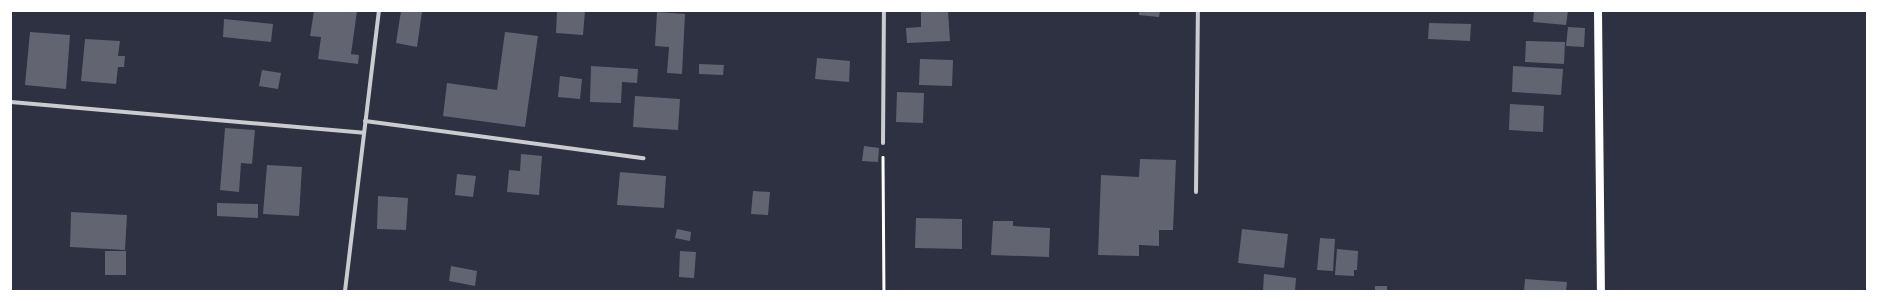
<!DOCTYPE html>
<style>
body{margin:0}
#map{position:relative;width:1878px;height:302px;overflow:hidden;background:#2d3142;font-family:Karla,sans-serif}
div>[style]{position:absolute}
.building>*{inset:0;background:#626471}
.path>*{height:2.5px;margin:-1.25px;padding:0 1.25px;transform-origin:1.25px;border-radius:1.25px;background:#fff}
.minor>*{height:4px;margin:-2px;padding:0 2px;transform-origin:2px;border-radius:2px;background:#caccd0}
.secondary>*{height:8px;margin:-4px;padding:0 4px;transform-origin:4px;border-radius:4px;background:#fff}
span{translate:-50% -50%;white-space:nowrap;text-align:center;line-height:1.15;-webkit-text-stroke:3.5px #fff;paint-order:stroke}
.frame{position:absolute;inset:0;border:12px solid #fff;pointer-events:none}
</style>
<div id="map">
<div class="building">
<div style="clip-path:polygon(314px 11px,357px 11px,351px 54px,359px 55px,358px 64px,318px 59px,321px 37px,310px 36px)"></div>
<div style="clip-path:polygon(401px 11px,422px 12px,417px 47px,396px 43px)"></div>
<div style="clip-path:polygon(557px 11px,585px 11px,583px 35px,556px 33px)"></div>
<div style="clip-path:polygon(921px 11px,948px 11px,950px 41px,907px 43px,906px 28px,921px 27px)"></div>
<div style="clip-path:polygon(1139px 11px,1160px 11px,1159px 17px,1139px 15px)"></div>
<div style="clip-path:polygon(1534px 11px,1568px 11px,1566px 25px,1533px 22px)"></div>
<div style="clip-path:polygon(657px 12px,685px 14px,682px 74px,667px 73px,669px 47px,655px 46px)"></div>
<div style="clip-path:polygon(224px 19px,273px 24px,271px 42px,223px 37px)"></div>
<div style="clip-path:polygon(1429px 23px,1471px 24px,1470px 41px,1428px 39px)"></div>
<div style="clip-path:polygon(1568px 27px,1585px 28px,1584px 47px,1566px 46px)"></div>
<div style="clip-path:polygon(30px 32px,70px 35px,66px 89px,25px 85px)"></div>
<div style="clip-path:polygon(505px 32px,538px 36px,525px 127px,443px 116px,447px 83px,497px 90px)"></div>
<div style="clip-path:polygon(85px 39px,120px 41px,118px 56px,125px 56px,124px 67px,118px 67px,116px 84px,81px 81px)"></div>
<div style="clip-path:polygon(1526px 41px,1565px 42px,1564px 64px,1525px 62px)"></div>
<div style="clip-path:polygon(817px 58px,850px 61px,849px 82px,815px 79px)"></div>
<div style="clip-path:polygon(920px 59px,953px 60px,952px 86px,919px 85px)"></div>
<div style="clip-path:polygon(699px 64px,724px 65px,723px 75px,699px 74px)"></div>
<div style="clip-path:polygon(591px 66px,638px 69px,637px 83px,622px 82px,621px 103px,590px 102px)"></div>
<div style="clip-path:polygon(1513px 66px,1563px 69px,1561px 95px,1512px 92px)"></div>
<div style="clip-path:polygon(262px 70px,281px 73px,278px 89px,259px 86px)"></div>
<div style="clip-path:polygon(560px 76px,582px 79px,580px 99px,558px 97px)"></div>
<div style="clip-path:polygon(897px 92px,924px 93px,923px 123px,896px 122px)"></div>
<div style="clip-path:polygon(635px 96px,680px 99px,678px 130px,633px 127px)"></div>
<div style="clip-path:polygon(1510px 104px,1544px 106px,1543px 132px,1509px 130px)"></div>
<div style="clip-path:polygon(225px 128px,255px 130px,252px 164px,241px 163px,239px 192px,220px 190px)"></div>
<div style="clip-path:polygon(864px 146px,879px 148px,878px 162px,862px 161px)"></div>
<div style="clip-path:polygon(521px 154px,542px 156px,539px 195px,507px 192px,509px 170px,520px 171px)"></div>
<div style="clip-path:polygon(1140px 159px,1176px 160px,1173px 230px,1159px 230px,1159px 246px,1139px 245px,1139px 256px,1098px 255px,1101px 175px,1139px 177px)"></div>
<div style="clip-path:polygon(267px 165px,302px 167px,299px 216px,263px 214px)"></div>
<div style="clip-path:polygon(620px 172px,666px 176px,664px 208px,617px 205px)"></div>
<div style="clip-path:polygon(457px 174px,476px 176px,473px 197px,455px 195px)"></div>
<div style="clip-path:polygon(753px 191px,770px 192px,768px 215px,751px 214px)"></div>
<div style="clip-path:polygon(378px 196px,408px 198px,406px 230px,377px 229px)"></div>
<div style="clip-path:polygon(217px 203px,258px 204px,258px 218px,217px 216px)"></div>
<div style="clip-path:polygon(71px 212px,127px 215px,125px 250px,70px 247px)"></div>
<div style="clip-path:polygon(916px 218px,962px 219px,962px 249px,915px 248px)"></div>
<div style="clip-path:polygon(993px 221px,1013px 221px,1013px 226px,1050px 228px,1049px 257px,991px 255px)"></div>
<div style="clip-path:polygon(677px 229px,691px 232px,690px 241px,675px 238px)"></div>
<div style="clip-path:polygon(1242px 229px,1288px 234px,1284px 268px,1238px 263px)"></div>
<div style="clip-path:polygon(1320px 238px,1335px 239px,1333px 271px,1317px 270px)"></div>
<div style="clip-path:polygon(1337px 249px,1358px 251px,1357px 270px,1354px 270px,1354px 276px,1335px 275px)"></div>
<div style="clip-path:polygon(105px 251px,126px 251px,126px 275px,105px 275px)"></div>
<div style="clip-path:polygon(680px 251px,696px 252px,694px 278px,679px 277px)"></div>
<div style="clip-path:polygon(451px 266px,477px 271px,475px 286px,449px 281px)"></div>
<div style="clip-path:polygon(1264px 274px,1296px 278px,1295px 291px,1263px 291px)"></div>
<div style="clip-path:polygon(1525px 279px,1567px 282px,1566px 291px,1524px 291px)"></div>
<div style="clip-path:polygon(1375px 286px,1387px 286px,1387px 291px,1375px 291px)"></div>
</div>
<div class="path">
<div style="left:883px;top:157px;width:134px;rotate:89.6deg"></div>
</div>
<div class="minor">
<div style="left:11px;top:102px;width:354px;rotate:5deg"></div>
<div style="left:365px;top:121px;width:281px;rotate:7.6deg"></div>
<div style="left:883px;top:143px;width:132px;rotate:-89.6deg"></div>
<div style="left:1196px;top:192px;width:181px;rotate:-89.4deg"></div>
<div style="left:345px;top:291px;width:282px;rotate:-83.1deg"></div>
</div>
<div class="secondary">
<div style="left:1598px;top:11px;width:280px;rotate:89.4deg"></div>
</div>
<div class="frame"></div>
</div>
